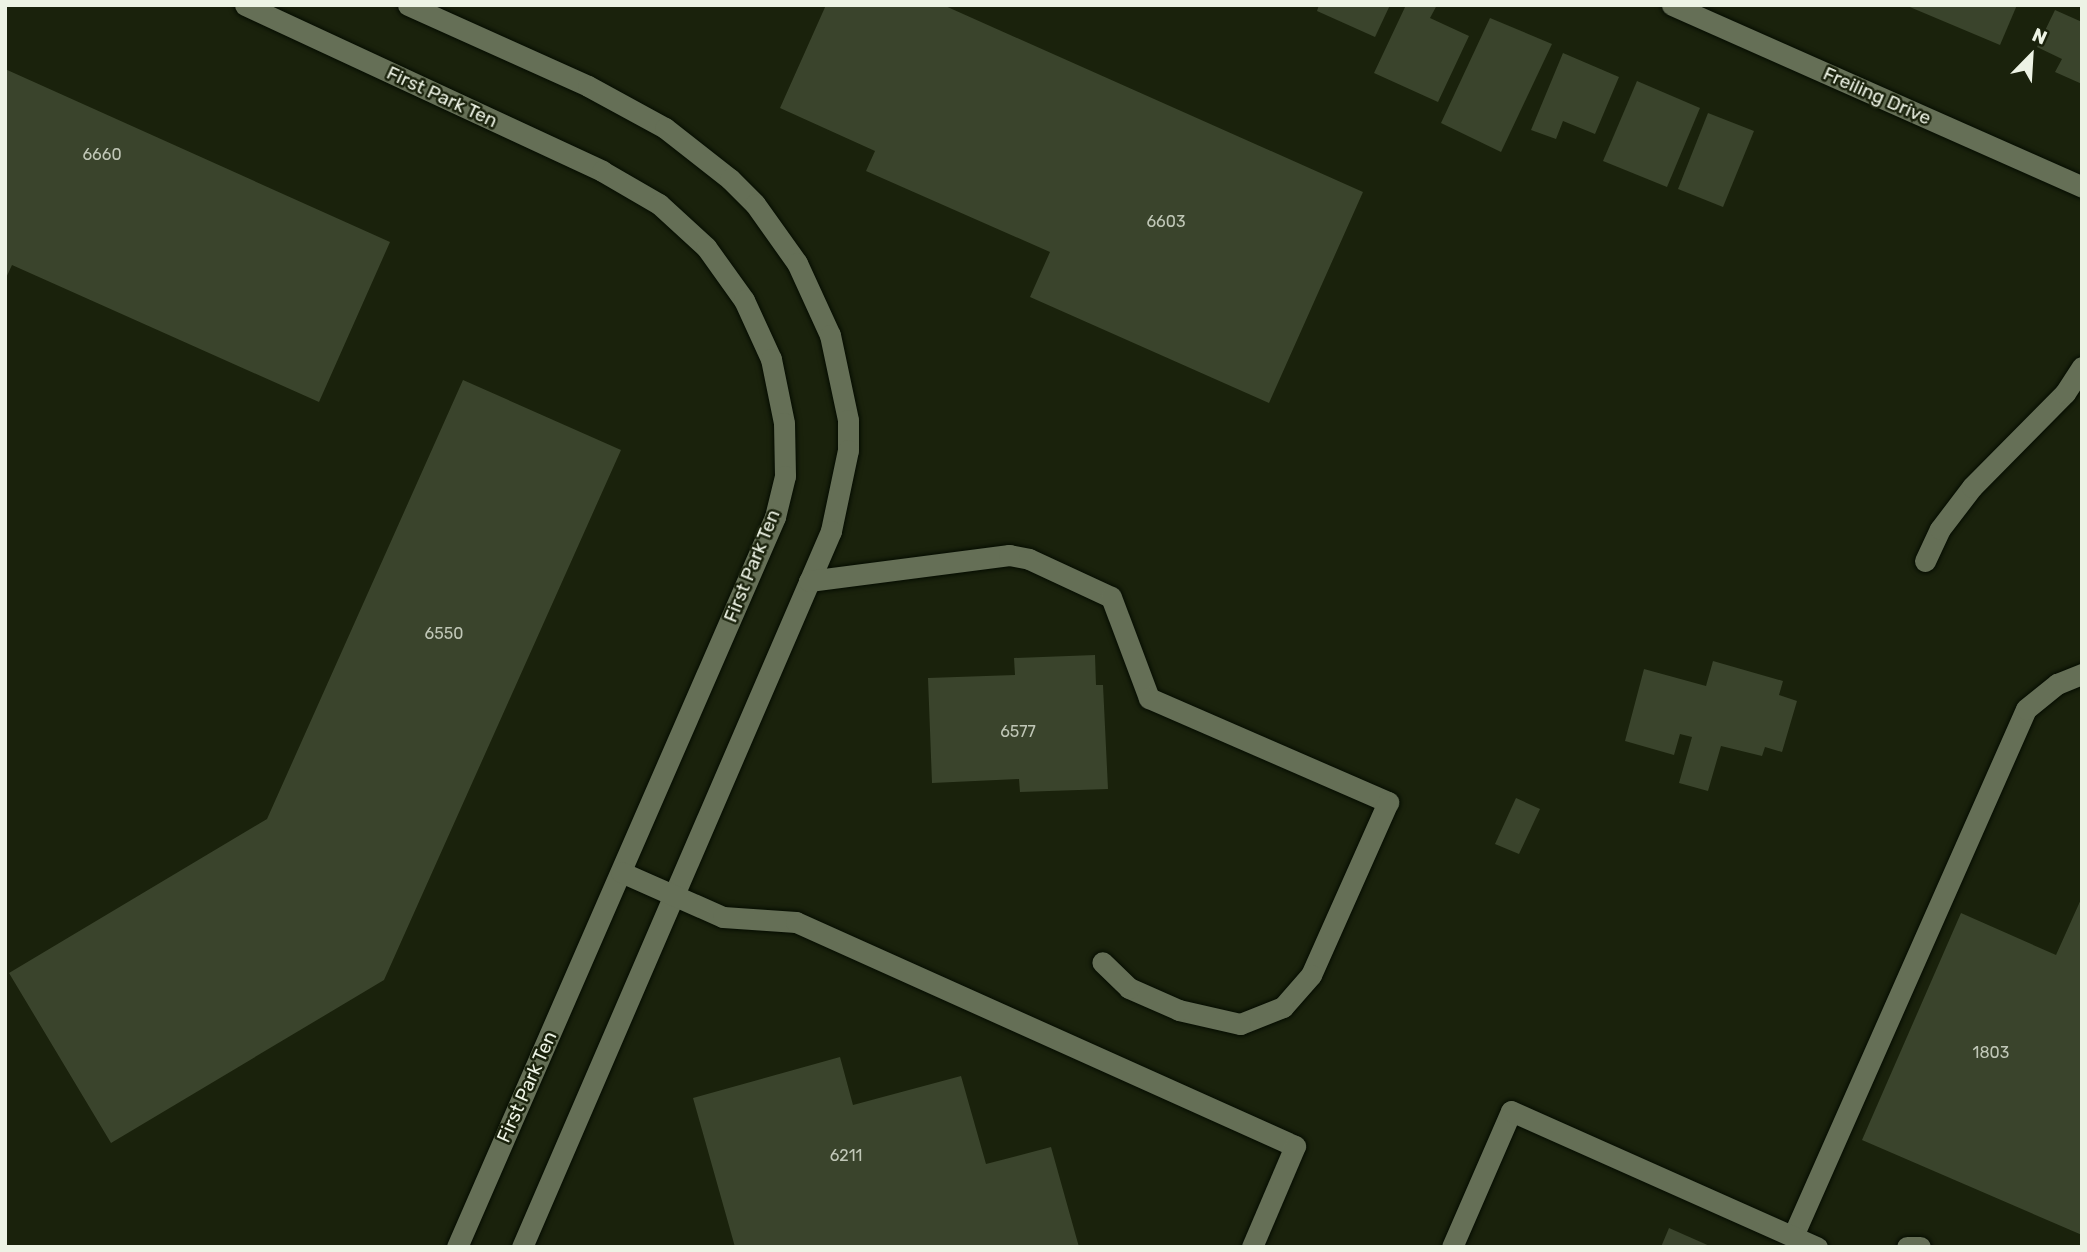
<!DOCTYPE html>
<style>
body{margin:0}
#map{position:relative;width:2087px;height:1252px;overflow:hidden;background:#1a220c;font-family:Rubik,sans-serif}
div>[style]{position:absolute}
.building>*{inset:0;background:#3a442c}
.roads{filter:drop-shadow(0 0 2px #050c00) drop-shadow(0 0 2px #050c00)}
.minor>*{height:21px;margin:-10.5px;padding:0 10.5px;transform-origin:10.5px;border-radius:10.5px;background:#656f56}
span{translate:-50% -50%;white-space:nowrap;text-align:center;line-height:1.15;-webkit-text-stroke:5px #1a220c;paint-order:stroke}
.number-label{font-size:16px;color:#c0c7b7}
.number-label span{-webkit-text-stroke-width:0}
.street-label{font-size:19px;color:#edf3e5}
.frame{position:absolute;inset:0;border:7px solid #edf3e5;pointer-events:none}
.north{position:absolute;left:1996px;top:21px;width:70px;height:70px;-webkit-text-stroke:5px #1a220c;paint-order:stroke;rotate:24deg;font-size:19px;font-weight:700;line-height:28px;text-align:center;color:#edf3e5}
.north::after{content:'';display:block;margin:auto;width:24px;height:32px;background:#edf3e5;clip-path:polygon(50% 0,100% 100%,50% 72%,0 100%)}
</style>
<div id="map">
<div class="building">
<div style="clip-path:polygon(826px 5px,943px 5px,1363px 192px,1269px 403px,1030px 297px,1050px 252px,866px 171px,875px 151px,780px 108px)"></div>
<div style="clip-path:polygon(1319px 5px,1390px 5px,1375px 37px,1317px 11px)"></div>
<div style="clip-path:polygon(1406px 5px,1437px 5px,1430px 18px,1469px 36px,1438px 102px,1374px 73px)"></div>
<div style="clip-path:polygon(1905px 5px,2017px 5px,2000px 45px)"></div>
<div style="clip-path:polygon(2055px 10px,2082px 22px,2082px 84px,2055px 72px,2062px 59px,2037px 47px)"></div>
<div style="clip-path:polygon(1490px 18px,1552px 44px,1501px 152px,1441px 123px)"></div>
<div style="clip-path:polygon(1563px 53px,1619px 77px,1595px 134px,1563px 121px,1556px 139px,1531px 130px)"></div>
<div style="clip-path:polygon(5px 69px,390px 242px,319px 402px,12px 265px,5px 280px)"></div>
<div style="clip-path:polygon(1637px 81px,1700px 108px,1667px 187px,1603px 161px)"></div>
<div style="clip-path:polygon(1708px 113px,1754px 131px,1723px 207px,1678px 189px)"></div>
<div style="clip-path:polygon(463px 380px,621px 450px,384px 980px,111px 1143px,9px 973px,267px 819px)"></div>
<div style="clip-path:polygon(1095px 655px,1096px 685px,1103px 685px,1108px 789px,1020px 792px,1019px 779px,932px 783px,928px 678px,1015px 675px,1014px 658px)"></div>
<div style="clip-path:polygon(1713px 661px,1783px 681px,1779px 695px,1797px 701px,1782px 752px,1765px 747px,1762px 756px,1721px 746px,1708px 791px,1679px 783px,1692px 737px,1680px 734px,1674px 755px,1625px 741px,1644px 669px,1706px 686px)"></div>
<div style="clip-path:polygon(1516px 798px,1540px 809px,1519px 854px,1495px 844px)"></div>
<div style="clip-path:polygon(2082px 897px,2082px 1235px,1862px 1140px,1961px 913px,2056px 955px)"></div>
<div style="clip-path:polygon(840px 1057px,853px 1105px,961px 1076px,986px 1164px,1051px 1147px,1079px 1247px,735px 1247px,693px 1098px)"></div>
<div style="clip-path:polygon(1669px 1228px,1712px 1247px,1661px 1247px)"></div>
</div>
<div class="roads">
<div class="minor">
<div style="left:245px;top:5px;width:394px;rotate:24.9deg"></div>
<div style="left:602px;top:171px;width:66px;rotate:30.1deg"></div>
<div style="left:659px;top:204px;width:64px;rotate:42.5deg"></div>
<div style="left:706px;top:247px;width:65px;rotate:54.4deg"></div>
<div style="left:744px;top:300px;width:65px;rotate:65.4deg"></div>
<div style="left:771px;top:359px;width:65px;rotate:78.5deg"></div>
<div style="left:784px;top:423px;width:53px;rotate:88.9deg"></div>
<div style="left:785px;top:476px;width:42px;rotate:103.7deg"></div>
<div style="left:775px;top:517px;width:796px;rotate:113.54deg"></div>
<div style="left:408px;top:5px;width:197px;rotate:24.2deg"></div>
<div style="left:588px;top:86px;width:88px;rotate:28.6deg"></div>
<div style="left:665px;top:128px;width:83px;rotate:38.1deg"></div>
<div style="left:730px;top:179px;width:35px;rotate:45deg"></div>
<div style="left:755px;top:204px;width:72px;rotate:54.6deg"></div>
<div style="left:797px;top:263px;width:79px;rotate:65.4deg"></div>
<div style="left:830px;top:335px;width:87px;rotate:78deg"></div>
<div style="left:848px;top:420px;width:30px;rotate:90deg"></div>
<div style="left:848px;top:450px;width:83px;rotate:101.9deg"></div>
<div style="left:831px;top:531px;width:780px;rotate:113.34deg"></div>
<div style="left:1672px;top:5px;width:449px;rotate:23.9deg"></div>
<div style="left:1925px;top:561px;width:35px;rotate:-65deg"></div>
<div style="left:1940px;top:529px;width:53px;rotate:-52.7deg"></div>
<div style="left:1972px;top:487px;width:132px;rotate:-45.3deg"></div>
<div style="left:2065px;top:393px;width:31px;rotate:-57deg"></div>
<div style="left:809px;top:581px;width:202px;rotate:-7.4deg"></div>
<div style="left:1009px;top:555px;width:20px;rotate:11deg"></div>
<div style="left:1029px;top:559px;width:90px;rotate:24.9deg"></div>
<div style="left:1111px;top:597px;width:108px;rotate:69.4deg"></div>
<div style="left:1149px;top:698px;width:261px;rotate:23.5deg"></div>
<div style="left:1388px;top:802px;width:189px;rotate:114deg"></div>
<div style="left:1311px;top:975px;width:43px;rotate:131.2deg"></div>
<div style="left:1283px;top:1007px;width:46px;rotate:158.4deg"></div>
<div style="left:1240px;top:1024px;width:63px;rotate:-167.1deg"></div>
<div style="left:1179px;top:1010px;width:55px;rotate:-156.3deg"></div>
<div style="left:1129px;top:988px;width:37px;rotate:-136deg"></div>
<div style="left:621px;top:872px;width:111px;rotate:23.8deg"></div>
<div style="left:723px;top:917px;width:73px;rotate:3.9deg"></div>
<div style="left:796px;top:922px;width:547px;rotate:24.18deg"></div>
<div style="left:1295px;top:1146px;width:110px;rotate:113.1deg"></div>
<div style="left:1793px;top:1236px;width:576px;rotate:-66.15deg"></div>
<div style="left:2026px;top:709px;width:40px;rotate:-39deg"></div>
<div style="left:2057px;top:684px;width:27px;rotate:-22deg"></div>
<div style="left:1452px;top:1247px;width:148px;rotate:-66.5deg"></div>
<div style="left:1511px;top:1111px;width:335px;rotate:24deg"></div>
<div style="left:1907px;top:1247px;width:13px"></div>
</div>
</div>
<div class="number-label">
<span style="left:102px;top:155px">6660</span>
<span style="left:1166px;top:222px">6603</span>
<span style="left:444px;top:634px">6550</span>
<span style="left:1018px;top:732px">6577</span>
<span style="left:1991px;top:1053px">1803</span>
<span style="left:846px;top:1156px">6211</span>
</div>
<div class="street-label">
<span style="left:1877px;top:96px;rotate:24deg">Freiling Drive</span>
<span style="left:442px;top:97px;rotate:25deg">First Park Ten</span>
<span style="left:752px;top:566px;rotate:-68deg">First Park Ten</span>
<span style="left:527px;top:1087px;rotate:-66deg">First Park Ten</span>
</div>
<div class="frame"></div>
<div class="north">N</div>
</div>
